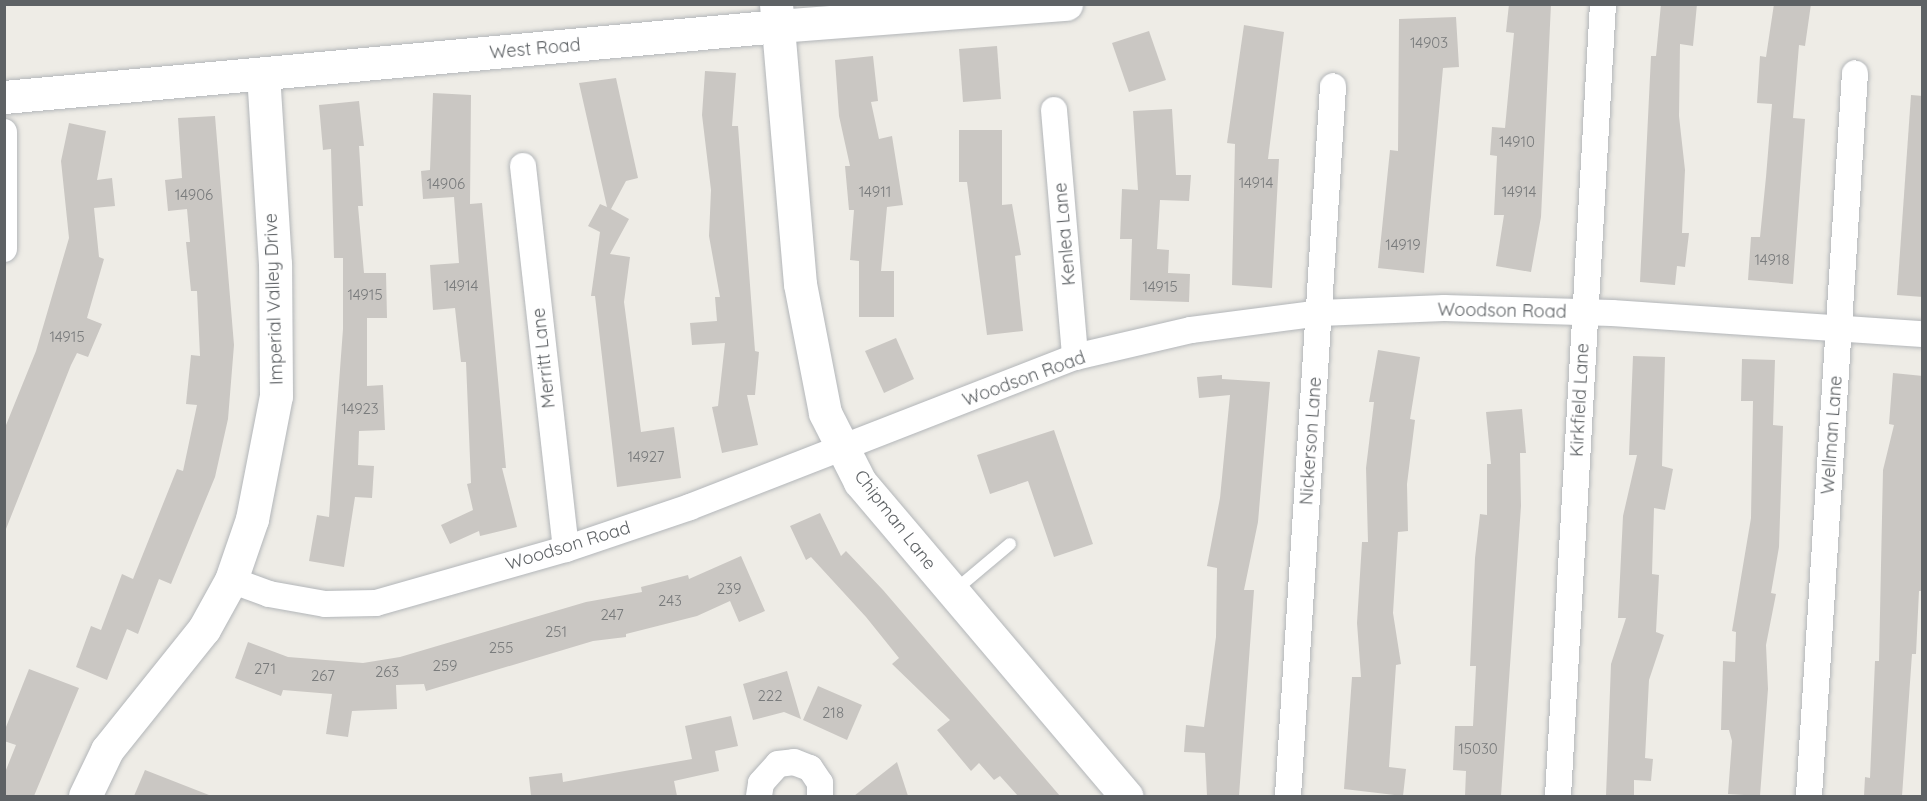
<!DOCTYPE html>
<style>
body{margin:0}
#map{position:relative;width:1927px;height:801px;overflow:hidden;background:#eeece6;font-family:Quicksand,sans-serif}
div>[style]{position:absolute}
.building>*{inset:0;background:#cac7c3}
.roads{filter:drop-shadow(0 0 2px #b3b6b9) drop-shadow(0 0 2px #b3b6b9)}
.lane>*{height:12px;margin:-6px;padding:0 6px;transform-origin:6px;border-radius:6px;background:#fff}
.street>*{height:26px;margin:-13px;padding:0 13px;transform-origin:13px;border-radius:13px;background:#fff}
.secondary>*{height:33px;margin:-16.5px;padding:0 16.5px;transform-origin:16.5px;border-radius:16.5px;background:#fff}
span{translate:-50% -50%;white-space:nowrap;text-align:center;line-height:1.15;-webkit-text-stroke:5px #fff;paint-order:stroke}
.number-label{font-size:15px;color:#797b7c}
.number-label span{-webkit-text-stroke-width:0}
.street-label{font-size:18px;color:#5e6265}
.frame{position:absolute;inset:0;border:6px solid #5e6265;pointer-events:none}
</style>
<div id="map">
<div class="building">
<div style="clip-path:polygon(1509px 4px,1551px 4px,1541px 217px,1531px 272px,1496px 266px,1504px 215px,1494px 215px,1497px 156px,1490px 155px,1492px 127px,1505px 128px,1514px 33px,1506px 32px)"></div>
<div style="clip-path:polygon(1661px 4px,1697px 4px,1693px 46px,1680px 44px,1679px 116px,1685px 170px,1682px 233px,1689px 233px,1685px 267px,1677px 266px,1675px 285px,1640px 282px,1651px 56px,1656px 56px)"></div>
<div style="clip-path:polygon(1774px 4px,1811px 4px,1805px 46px,1799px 45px,1793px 118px,1805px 119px,1793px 284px,1748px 280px,1751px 237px,1760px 237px,1766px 177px,1772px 104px,1757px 103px,1760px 56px,1766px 57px)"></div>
<div style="clip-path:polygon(1456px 17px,1459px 67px,1443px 68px,1424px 273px,1378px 268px,1390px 150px,1398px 151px,1399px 19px)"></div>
<div style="clip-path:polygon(1244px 25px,1284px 32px,1268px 159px,1279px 159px,1272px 288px,1232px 285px,1235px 144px,1227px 143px)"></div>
<div style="clip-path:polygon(1149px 31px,1166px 80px,1129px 92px,1112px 43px)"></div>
<div style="clip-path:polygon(997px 46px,1001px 99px,963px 102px,959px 49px)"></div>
<div style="clip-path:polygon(873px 56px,878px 101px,871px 102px,879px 139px,892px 136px,903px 205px,887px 207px,881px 271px,894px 271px,894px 317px,859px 317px,859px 261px,850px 260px,854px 210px,849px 210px,845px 166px,850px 166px,839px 116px,835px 60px)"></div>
<div style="clip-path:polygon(705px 71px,736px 73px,732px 126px,738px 126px,755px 351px,759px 352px,755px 395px,747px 395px,758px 445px,722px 453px,712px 407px,718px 406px,725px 343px,692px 345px,690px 323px,717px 321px,715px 297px,720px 297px,709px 236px,711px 190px,702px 115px)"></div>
<div style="clip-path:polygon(616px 78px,638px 178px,626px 181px,611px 209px,629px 219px,610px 254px,630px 257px,624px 302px,641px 432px,674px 427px,681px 478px,617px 487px,595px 296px,591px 296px,600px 232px,588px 226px,600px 204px,607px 207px,579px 83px)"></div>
<div style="clip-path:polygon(433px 93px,471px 95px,470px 204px,482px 203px,506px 468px,502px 468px,517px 527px,480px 536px,479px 531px,450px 544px,441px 525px,473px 510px,467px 484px,471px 483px,466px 362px,461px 362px,455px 308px,433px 310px,430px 265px,459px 263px,454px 197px,423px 199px,421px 171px,430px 170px)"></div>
<div style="clip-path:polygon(1911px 95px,1923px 96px,1923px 297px,1897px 295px)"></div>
<div style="clip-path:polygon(359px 101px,364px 146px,359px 146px,363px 206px,358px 206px,364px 273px,386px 273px,387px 318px,367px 318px,367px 386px,383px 385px,385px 430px,359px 431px,358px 465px,374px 466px,372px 498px,355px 497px,344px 567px,309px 561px,317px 515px,329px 517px,343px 329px,343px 258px,334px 258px,331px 149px,323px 150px,319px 105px)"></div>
<div style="clip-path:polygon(1172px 109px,1176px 175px,1191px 175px,1189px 201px,1160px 200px,1157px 249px,1169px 250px,1168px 273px,1190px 274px,1189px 302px,1130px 300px,1132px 239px,1120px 239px,1122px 189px,1138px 190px,1133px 111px)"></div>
<div style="clip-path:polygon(215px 116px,234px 345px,228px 419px,215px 477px,171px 584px,159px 579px,138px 634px,127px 629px,107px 680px,76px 667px,91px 626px,101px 630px,122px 574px,133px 579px,177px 469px,183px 471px,197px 405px,186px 404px,191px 355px,200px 356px,197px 291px,191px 291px,186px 242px,190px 242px,187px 209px,168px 211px,165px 180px,182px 178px,178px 118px)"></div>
<div style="clip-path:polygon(69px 123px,106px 131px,97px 180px,112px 178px,115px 206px,94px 208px,99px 257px,104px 259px,87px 318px,102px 324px,88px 357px,77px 353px,71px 365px,6px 529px,4px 430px,36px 351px,69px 238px,61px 161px)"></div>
<div style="clip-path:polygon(959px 130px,1002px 130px,1002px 205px,1012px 204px,1021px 255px,1015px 256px,1023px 331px,987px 335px,967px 182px,959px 182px)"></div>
<div style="clip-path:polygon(896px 338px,914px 379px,884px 393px,865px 351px)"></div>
<div style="clip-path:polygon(1378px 350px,1420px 357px,1410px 419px,1415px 420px,1407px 484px,1408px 531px,1398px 532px,1393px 613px,1401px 664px,1396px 665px,1389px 767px,1406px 769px,1403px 796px,1344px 789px,1352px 677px,1361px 677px,1357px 623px,1362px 542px,1368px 542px,1366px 468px,1374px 402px,1369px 402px)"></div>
<div style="clip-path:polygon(1633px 356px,1665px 357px,1662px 466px,1673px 469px,1665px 510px,1654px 508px,1652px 574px,1659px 575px,1656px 632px,1664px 635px,1649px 680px,1645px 758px,1653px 759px,1651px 781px,1634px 780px,1634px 796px,1606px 796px,1611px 664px,1626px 618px,1618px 618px,1623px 516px,1637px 455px,1629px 455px)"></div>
<div style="clip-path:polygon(1742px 359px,1775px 360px,1773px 425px,1783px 426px,1779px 547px,1771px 593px,1776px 594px,1766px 645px,1768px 689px,1760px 796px,1728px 794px,1732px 741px,1729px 730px,1721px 730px,1723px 661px,1735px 662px,1736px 632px,1732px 631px,1751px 518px,1753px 401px,1741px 401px)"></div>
<div style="clip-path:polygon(1893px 373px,1923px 376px,1923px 591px,1919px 591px,1916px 654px,1912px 654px,1902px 796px,1864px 796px,1865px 777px,1870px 778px,1875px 661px,1879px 661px,1883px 470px,1894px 425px,1889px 424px)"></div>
<div style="clip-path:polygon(1222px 375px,1222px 379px,1270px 382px,1258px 522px,1244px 590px,1254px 590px,1239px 796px,1207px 796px,1205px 753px,1184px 752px,1186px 725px,1204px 727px,1216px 637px,1217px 568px,1207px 566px,1220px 498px,1230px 395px,1199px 398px,1197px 377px)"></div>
<div style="clip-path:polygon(1522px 409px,1526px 453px,1520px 453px,1521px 506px,1501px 796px,1465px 796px,1466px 771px,1453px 770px,1455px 726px,1473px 726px,1476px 666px,1470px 666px,1475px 558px,1480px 514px,1487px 515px,1487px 464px,1491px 464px,1486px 412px)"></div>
<div style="clip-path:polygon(1054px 430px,1093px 544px,1054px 557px,1028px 481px,990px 494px,977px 455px)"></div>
<div style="clip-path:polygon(820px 513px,841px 556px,846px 551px,883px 590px,1060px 796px,1018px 796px,1000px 776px,994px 780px,979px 763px,971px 771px,956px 753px,937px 730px,950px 720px,892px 664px,899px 658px,866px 617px,811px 557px,806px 560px,790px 526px)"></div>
<div style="clip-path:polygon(741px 556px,765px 611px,739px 622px,730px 601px,697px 616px,626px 634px,626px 637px,593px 641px,426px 691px,424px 684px,396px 685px,397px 709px,352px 711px,348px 737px,326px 734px,332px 694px,283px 690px,281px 696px,235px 678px,248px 642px,288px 657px,363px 663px,400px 657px,586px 602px,642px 592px,641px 587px,688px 575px,689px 579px)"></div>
<div style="clip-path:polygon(29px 669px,79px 688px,34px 796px,4px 796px,4px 775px,16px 745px,4px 741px,4px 732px)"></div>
<div style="clip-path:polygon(787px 671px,801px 719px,784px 712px,753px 720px,743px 684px)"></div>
<div style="clip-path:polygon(818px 686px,862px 705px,847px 740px,803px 720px)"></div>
<div style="clip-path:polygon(731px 716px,738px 746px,715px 751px,719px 771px,674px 781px,677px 796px,531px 796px,529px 777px,562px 773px,563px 782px,692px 759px,685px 726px)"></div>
<div style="clip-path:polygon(897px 762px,908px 796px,854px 796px)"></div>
<div style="clip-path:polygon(145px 770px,209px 795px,209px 796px,134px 796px)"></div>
</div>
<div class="roads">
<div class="lane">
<div style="left:954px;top:591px;width:73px;rotate:-40deg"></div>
</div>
<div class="street">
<div style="left:1054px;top:110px;width:248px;rotate:85.1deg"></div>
<div style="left:4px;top:132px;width:117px;rotate:90deg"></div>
<div style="left:523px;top:166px;width:385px;rotate:83.6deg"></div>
<div style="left:231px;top:580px;width:40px;rotate:20.2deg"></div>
<div style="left:269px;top:594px;width:57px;rotate:10.1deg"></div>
<div style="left:325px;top:604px;width:51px;rotate:-1.1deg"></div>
<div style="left:376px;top:603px;width:198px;rotate:-15.9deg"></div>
<div style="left:566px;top:549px;width:131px;rotate:-18.7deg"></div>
<div style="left:690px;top:507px;width:413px;rotate:-21.3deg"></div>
<div style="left:1075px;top:357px;width:119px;rotate:-13.1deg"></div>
<div style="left:1191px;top:330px;width:130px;rotate:-7.5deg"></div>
<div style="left:1320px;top:313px;width:124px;rotate:-2.3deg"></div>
<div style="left:1444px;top:308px;width:168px;rotate:1.7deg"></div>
<div style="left:1612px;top:313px;width:311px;rotate:3.9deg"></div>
<div style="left:759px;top:796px;width:13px;rotate:-81deg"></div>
<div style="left:761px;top:783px;width:25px;rotate:-48deg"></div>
<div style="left:778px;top:764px;width:16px;rotate:-7deg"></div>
<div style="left:794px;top:762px;width:17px;rotate:21deg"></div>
<div style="left:810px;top:768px;width:18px;rotate:56deg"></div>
<div style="left:820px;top:783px;width:13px;rotate:90deg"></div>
<div style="left:1288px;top:796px;width:711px;rotate:-86.37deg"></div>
<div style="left:1558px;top:796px;width:793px;rotate:-86.75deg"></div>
<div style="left:1809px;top:796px;width:724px;rotate:-86.36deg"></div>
</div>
<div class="secondary">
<div style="left:776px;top:4px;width:281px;rotate:85.1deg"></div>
<div style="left:800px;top:284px;width:131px;rotate:79deg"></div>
<div style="left:825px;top:413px;width:77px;rotate:63.1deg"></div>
<div style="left:860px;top:482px;width:412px;rotate:49.7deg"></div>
<div style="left:4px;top:97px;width:777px;rotate:-5.24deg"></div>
<div style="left:778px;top:26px;width:289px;rotate:-4.4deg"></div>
<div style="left:85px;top:796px;width:51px;rotate:-64.4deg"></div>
<div style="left:107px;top:750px;width:155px;rotate:-51.3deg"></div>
<div style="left:204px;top:629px;width:56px;rotate:-61.1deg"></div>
<div style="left:231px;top:580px;width:65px;rotate:-71deg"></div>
<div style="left:252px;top:519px;width:125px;rotate:-79deg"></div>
<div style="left:276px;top:396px;width:132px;rotate:-90.4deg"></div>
<div style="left:275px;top:264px;width:189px;rotate:-93.6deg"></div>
</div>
</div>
<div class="number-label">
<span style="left:1429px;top:43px">14903</span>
<span style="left:1517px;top:142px">14910</span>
<span style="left:1256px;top:183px">14914</span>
<span style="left:446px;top:184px">14906</span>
<span style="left:875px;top:192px">14911</span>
<span style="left:1519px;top:192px">14914</span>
<span style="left:194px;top:195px">14906</span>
<span style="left:1403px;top:245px">14919</span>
<span style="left:1772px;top:260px">14918</span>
<span style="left:461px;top:286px">14914</span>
<span style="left:1160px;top:287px">14915</span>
<span style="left:365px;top:295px">14915</span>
<span style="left:67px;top:337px">14915</span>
<span style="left:360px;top:409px">14923</span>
<span style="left:646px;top:457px">14927</span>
<span style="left:729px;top:589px">239</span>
<span style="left:670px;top:601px">243</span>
<span style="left:612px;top:615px">247</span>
<span style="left:556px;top:632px">251</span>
<span style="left:501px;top:648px">255</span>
<span style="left:445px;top:666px">259</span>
<span style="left:265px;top:669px">271</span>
<span style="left:387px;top:672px">263</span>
<span style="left:323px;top:676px">267</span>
<span style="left:770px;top:696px">222</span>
<span style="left:833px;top:713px">218</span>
<span style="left:1478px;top:749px">15030</span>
</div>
<div class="street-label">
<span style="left:535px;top:49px;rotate:-5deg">West Road</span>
<span style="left:1065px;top:234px;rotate:-95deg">Kenlea Lane</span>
<span style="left:274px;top:299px;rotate:-92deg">Imperial Valley Drive</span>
<span style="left:1502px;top:311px;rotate:1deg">Woodson Road</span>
<span style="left:544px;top:358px;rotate:-96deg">Merritt Lane</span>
<span style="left:1024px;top:379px;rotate:-20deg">Woodson Road</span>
<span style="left:1580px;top:400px;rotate:-87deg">Kirkfield Lane</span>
<span style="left:1832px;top:435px;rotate:-86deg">Wellman Lane</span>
<span style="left:1311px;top:441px;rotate:-86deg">Nickerson Lane</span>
<span style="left:895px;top:520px;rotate:52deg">Chipman Lane</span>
<span style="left:568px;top:546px;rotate:-17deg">Woodson Road</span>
</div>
<div class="frame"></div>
</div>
